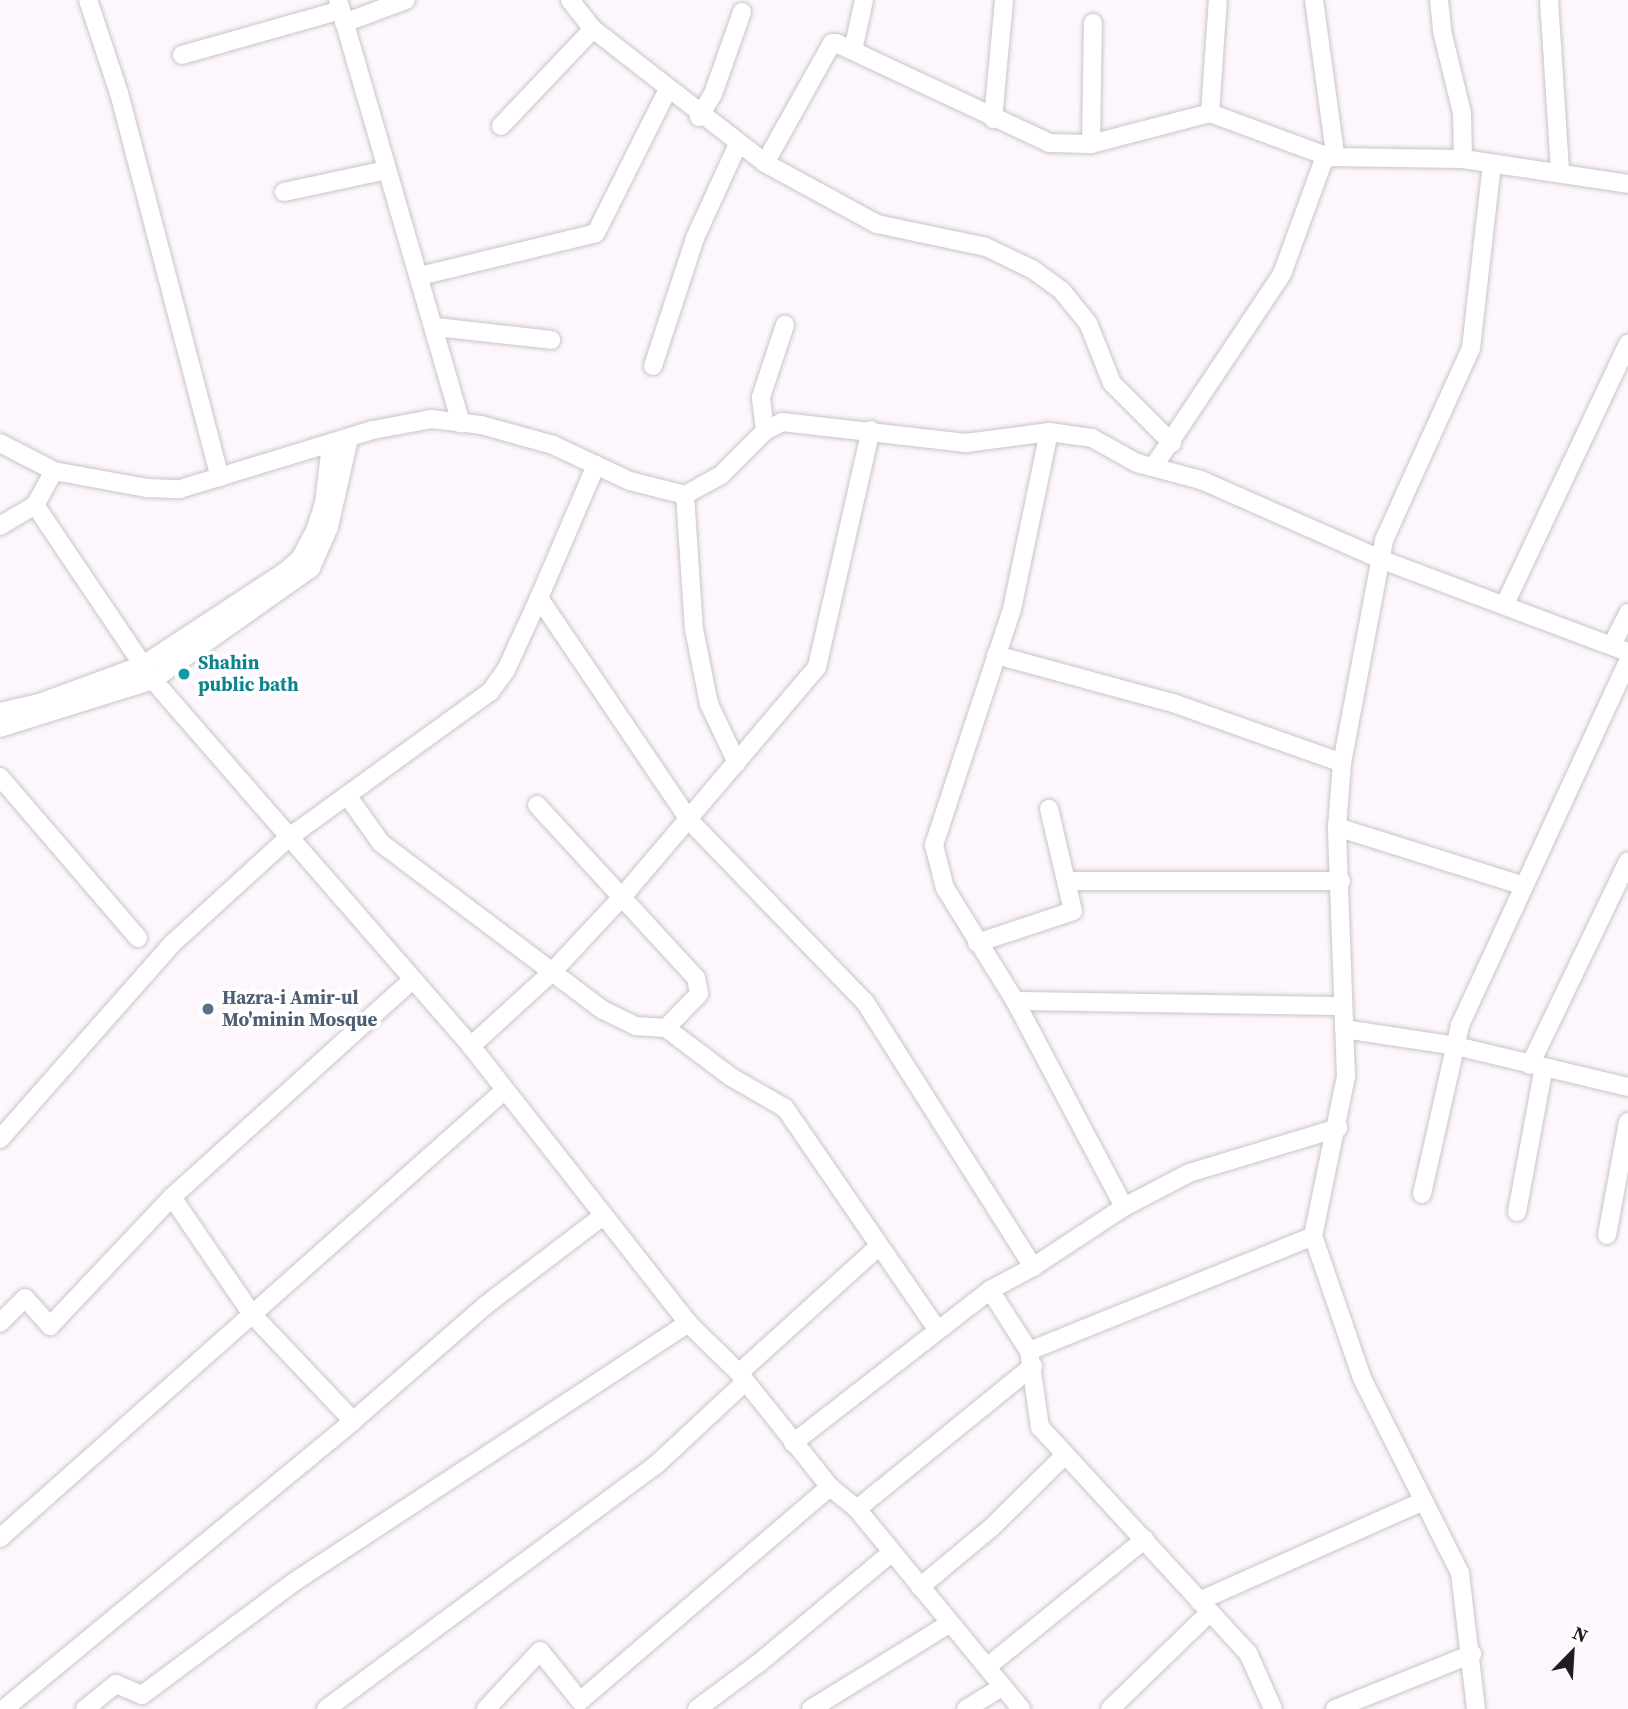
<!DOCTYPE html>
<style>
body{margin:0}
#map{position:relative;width:1628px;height:1709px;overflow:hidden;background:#fdf7fd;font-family:"Source Serif 4",serif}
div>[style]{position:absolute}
.roads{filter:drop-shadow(0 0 2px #c9c4ca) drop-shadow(0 0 2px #c9c4ca)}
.minor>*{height:18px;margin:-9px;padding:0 9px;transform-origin:9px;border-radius:9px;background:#fff}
.dots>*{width:19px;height:19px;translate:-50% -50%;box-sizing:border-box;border:4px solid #fff;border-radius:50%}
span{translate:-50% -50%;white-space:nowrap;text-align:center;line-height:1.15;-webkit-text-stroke:7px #fff;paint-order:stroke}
.culture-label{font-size:19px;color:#0d838f;font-weight:700}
.left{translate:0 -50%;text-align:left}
.service-label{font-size:19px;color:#4e5e75;font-weight:700}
.north{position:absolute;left:1537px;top:1618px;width:70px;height:70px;-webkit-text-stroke:5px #fff;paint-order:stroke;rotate:24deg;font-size:19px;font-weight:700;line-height:28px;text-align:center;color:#1f1d1f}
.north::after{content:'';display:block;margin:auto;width:24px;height:32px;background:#1f1d1f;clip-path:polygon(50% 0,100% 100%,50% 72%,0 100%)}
</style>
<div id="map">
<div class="roads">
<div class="minor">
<div style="left:88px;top:0;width:98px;rotate:71.6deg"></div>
<div style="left:119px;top:93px;width:397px;rotate:75.3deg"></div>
<div style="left:338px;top:0;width:441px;rotate:73.8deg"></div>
<div style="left:570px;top:0;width:37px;rotate:52deg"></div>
<div style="left:593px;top:29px;width:218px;rotate:37.9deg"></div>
<div style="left:765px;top:163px;width:128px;rotate:28.6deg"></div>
<div style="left:877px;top:224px;width:111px;rotate:11.9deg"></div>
<div style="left:986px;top:247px;width:51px;rotate:25.6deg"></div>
<div style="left:1032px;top:269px;width:37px;rotate:36deg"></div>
<div style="left:1062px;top:291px;width:41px;rotate:50.9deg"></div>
<div style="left:1088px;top:323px;width:65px;rotate:68.2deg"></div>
<div style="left:1112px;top:383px;width:85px;rotate:45deg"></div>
<div style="left:1314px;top:0;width:155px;rotate:82.2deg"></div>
<div style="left:1439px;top:0;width:31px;rotate:84deg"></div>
<div style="left:1442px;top:31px;width:84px;rotate:76.3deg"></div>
<div style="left:1462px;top:113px;width:46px;rotate:88.8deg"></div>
<div style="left:1549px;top:0;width:172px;rotate:86.3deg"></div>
<div style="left:344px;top:23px;width:66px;rotate:-20.4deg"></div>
<div style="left:853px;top:50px;width:51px;rotate:-77.6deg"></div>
<div style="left:182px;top:55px;width:165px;rotate:-15.8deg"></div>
<div style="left:1210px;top:113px;width:113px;rotate:-86deg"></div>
<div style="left:699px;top:117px;width:27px;rotate:-59deg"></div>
<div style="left:713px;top:94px;width:87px;rotate:-70.5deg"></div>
<div style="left:993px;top:119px;width:120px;rotate:-84.7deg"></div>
<div style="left:501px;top:126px;width:134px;rotate:-46.5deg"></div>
<div style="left:1091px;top:144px;width:121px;rotate:-89.1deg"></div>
<div style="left:765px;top:163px;width:137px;rotate:-60.8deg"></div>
<div style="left:832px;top:43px;width:4px"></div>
<div style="left:836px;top:43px;width:235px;rotate:25.1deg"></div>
<div style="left:1049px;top:143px;width:42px;rotate:1.4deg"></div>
<div style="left:1091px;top:144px;width:123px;rotate:-14.6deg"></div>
<div style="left:1210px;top:113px;width:127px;rotate:20.3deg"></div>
<div style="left:284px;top:192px;width:105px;rotate:-12.1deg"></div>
<div style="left:420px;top:276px;width:181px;rotate:-13.7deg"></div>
<div style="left:596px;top:233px;width:161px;rotate:-63.4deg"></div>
<div style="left:436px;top:327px;width:116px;rotate:6.4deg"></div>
<div style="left:653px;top:366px;width:135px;rotate:-71.8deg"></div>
<div style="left:695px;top:238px;width:103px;rotate:-65.4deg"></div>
<div style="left:765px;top:431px;width:34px;rotate:-97deg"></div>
<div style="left:761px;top:397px;width:76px;rotate:-71.6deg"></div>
<div style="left:1049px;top:432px;width:181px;rotate:101.8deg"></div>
<div style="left:1012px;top:609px;width:249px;rotate:108.3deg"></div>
<div style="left:934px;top:845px;width:44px;rotate:75.7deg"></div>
<div style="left:945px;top:888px;width:133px;rotate:58.2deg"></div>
<div style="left:1015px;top:1001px;width:233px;rotate:62.1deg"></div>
<div style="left:0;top:443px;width:61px;rotate:27.4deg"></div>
<div style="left:54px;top:471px;width:95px;rotate:10.4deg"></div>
<div style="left:147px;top:488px;width:33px;rotate:2deg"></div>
<div style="left:180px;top:489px;width:202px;rotate:-17deg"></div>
<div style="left:373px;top:430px;width:59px;rotate:-10.7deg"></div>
<div style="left:431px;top:419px;width:50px;rotate:6.8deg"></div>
<div style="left:481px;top:425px;width:75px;rotate:15.5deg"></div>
<div style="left:553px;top:445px;width:85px;rotate:25.1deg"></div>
<div style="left:630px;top:481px;width:57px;rotate:14.3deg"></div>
<div style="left:685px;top:495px;width:41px;rotate:-29.1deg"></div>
<div style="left:721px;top:475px;width:62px;rotate:-45deg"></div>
<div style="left:765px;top:431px;width:19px;rotate:-28deg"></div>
<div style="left:782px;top:422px;width:185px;rotate:6.5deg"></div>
<div style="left:966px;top:443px;width:84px;rotate:-7.5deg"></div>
<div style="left:1049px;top:432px;width:43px;rotate:7.9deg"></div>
<div style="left:1092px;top:438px;width:51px;rotate:29.1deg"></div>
<div style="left:1137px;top:463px;width:66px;rotate:14.9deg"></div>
<div style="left:1201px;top:480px;width:196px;rotate:23.8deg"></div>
<div style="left:1380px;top:559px;width:265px;rotate:20.6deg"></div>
<div style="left:1154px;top:466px;width:231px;rotate:-56.3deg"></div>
<div style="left:1282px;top:274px;width:119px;rotate:-69.9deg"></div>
<div style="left:1323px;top:162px;width:8px;rotate:-40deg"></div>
<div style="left:1329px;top:157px;width:134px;rotate:0.9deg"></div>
<div style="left:1463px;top:159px;width:167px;rotate:8.6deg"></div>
<div style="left:54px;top:471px;width:39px;rotate:119deg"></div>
<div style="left:35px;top:505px;width:211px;rotate:56deg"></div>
<div style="left:153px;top:680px;width:485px;rotate:49deg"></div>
<div style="left:471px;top:1046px;width:352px;rotate:51.9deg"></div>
<div style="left:688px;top:1323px;width:71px;rotate:44.4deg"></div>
<div style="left:739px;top:1373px;width:146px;rotate:51.4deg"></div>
<div style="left:830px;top:1487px;width:35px;rotate:39deg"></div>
<div style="left:857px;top:1509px;width:259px;rotate:50.6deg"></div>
<div style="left:685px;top:495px;width:134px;rotate:86.2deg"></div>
<div style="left:694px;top:629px;width:76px;rotate:78.7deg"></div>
<div style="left:709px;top:704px;width:65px;rotate:64.6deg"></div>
<div style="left:0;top:526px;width:41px;rotate:-31deg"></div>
<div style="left:539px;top:598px;width:269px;rotate:55.9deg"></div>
<div style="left:690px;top:821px;width:252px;rotate:46deg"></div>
<div style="left:865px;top:1002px;width:314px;rotate:57.6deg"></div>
<div style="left:1505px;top:604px;width:288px;rotate:-64.7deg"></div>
<div style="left:1612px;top:645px;width:36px;rotate:-63deg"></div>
<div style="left:996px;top:655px;width:183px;rotate:15.2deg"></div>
<div style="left:1173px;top:703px;width:179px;rotate:19.5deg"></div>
<div style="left:0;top:712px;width:40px;rotate:-13deg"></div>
<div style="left:39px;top:703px;width:111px;rotate:-20.1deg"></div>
<div style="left:143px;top:665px;width:171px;rotate:-33.3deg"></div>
<div style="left:286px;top:571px;width:18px;rotate:-41deg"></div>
<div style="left:300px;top:559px;width:32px;rotate:-62deg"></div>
<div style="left:315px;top:531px;width:28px;rotate:-72deg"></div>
<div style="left:324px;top:504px;width:60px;rotate:-83.3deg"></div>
<div style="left:0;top:728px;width:160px;rotate:-17.4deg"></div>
<div style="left:153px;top:680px;width:194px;rotate:-35.3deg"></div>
<div style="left:311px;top:568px;width:45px;rotate:-66.3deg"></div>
<div style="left:329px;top:527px;width:91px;rotate:-77.3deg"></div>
<div style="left:0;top:777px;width:212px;rotate:49.4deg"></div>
<div style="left:349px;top:798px;width:55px;rotate:54.6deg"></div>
<div style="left:381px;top:843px;width:278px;rotate:37deg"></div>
<div style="left:603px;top:1010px;width:37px;rotate:26deg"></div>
<div style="left:636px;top:1026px;width:30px;rotate:4deg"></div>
<div style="left:666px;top:1028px;width:81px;rotate:37deg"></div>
<div style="left:731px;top:1077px;width:62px;rotate:29.9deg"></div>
<div style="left:785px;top:1108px;width:268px;rotate:55.5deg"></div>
<div style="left:537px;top:805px;width:235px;rotate:47.4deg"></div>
<div style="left:696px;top:978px;width:16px;rotate:79deg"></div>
<div style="left:699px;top:994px;width:47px;rotate:134.1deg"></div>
<div style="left:1337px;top:827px;width:196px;rotate:17.5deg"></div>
<div style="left:1069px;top:881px;width:272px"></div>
<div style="left:977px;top:943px;width:101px;rotate:-18.4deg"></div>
<div style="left:1073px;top:911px;width:105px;rotate:-103.2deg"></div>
<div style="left:1015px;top:1001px;width:327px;rotate:0.9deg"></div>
<div style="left:1344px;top:1029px;width:113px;rotate:8.6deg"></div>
<div style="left:1456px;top:1046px;width:177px;rotate:13.4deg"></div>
<div style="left:471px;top:1046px;width:111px;rotate:-42.4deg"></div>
<div style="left:553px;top:971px;width:101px;rotate:-47deg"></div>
<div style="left:622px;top:897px;width:302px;rotate:-49.7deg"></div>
<div style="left:817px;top:667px;width:243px;rotate:-77.2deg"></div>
<div style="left:1530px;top:1065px;width:226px;rotate:-64.3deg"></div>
<div style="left:0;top:1139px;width:261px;rotate:-48.6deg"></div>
<div style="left:173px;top:943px;width:156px;rotate:-42.4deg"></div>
<div style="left:288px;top:838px;width:249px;rotate:-35.9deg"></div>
<div style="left:490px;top:692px;width:27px;rotate:-54deg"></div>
<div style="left:506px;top:670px;width:79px;rotate:-65.4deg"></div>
<div style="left:539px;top:598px;width:145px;rotate:-66.8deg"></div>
<div style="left:1422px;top:1194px;width:173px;rotate:-77.3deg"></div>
<div style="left:1460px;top:1025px;width:401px;rotate:-65.2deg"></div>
<div style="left:172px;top:1197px;width:140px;rotate:55.7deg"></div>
<div style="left:251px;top:1313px;width:149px;rotate:46.6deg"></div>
<div style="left:1517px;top:1212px;width:147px;rotate:-79.5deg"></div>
<div style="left:1607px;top:1235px;width:115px;rotate:-79.5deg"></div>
<div style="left:990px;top:1290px;width:72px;rotate:57.4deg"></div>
<div style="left:1029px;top:1351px;width:77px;rotate:81.8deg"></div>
<div style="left:1040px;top:1427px;width:307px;rotate:47.4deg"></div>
<div style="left:1248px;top:1653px;width:61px;rotate:65.9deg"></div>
<div style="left:0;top:1323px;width:35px;rotate:-45deg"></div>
<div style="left:25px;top:1298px;width:38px;rotate:48deg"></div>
<div style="left:50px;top:1326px;width:178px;rotate:-46.6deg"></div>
<div style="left:172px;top:1197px;width:324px;rotate:-42.1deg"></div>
<div style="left:1029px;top:1351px;width:306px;rotate:-22deg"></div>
<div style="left:739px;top:1373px;width:189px;rotate:-42.2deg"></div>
<div style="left:793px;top:1443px;width:249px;rotate:-37.8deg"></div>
<div style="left:990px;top:1290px;width:49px;rotate:-28.1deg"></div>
<div style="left:1033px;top:1267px;width:109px;rotate:-33.4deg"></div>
<div style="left:1124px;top:1207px;width:73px;rotate:-27.6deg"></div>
<div style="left:1189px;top:1173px;width:156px;rotate:-16.8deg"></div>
<div style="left:857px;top:1509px;width:227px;rotate:-39.1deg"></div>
<div style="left:0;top:1538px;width:675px;rotate:-41.58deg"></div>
<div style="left:920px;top:1587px;width:94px;rotate:-39.8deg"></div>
<div style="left:992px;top:1527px;width:103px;rotate:-44.6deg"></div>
<div style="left:1199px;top:1601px;width:246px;rotate:-24deg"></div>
<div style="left:987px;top:1667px;width:203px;rotate:-39deg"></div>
<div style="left:4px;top:1709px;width:452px;rotate:-39.5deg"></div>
<div style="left:353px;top:1421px;width:176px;rotate:-41.1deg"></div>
<div style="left:486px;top:1305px;width:147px;rotate:-37.3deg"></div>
<div style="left:85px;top:1709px;width:40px;rotate:-39deg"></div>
<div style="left:116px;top:1684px;width:28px;rotate:23deg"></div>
<div style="left:142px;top:1695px;width:189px;rotate:-36.6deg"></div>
<div style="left:294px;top:1582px;width:472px;rotate:-33.3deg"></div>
<div style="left:326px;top:1709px;width:410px;rotate:-36.5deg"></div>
<div style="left:656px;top:1465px;width:120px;rotate:-43deg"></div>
<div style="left:486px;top:1709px;width:79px;rotate:-47deg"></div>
<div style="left:540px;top:1651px;width:64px;rotate:51.3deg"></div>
<div style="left:580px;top:1701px;width:329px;rotate:-40.6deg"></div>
<div style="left:697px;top:1709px;width:77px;rotate:-36.6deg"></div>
<div style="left:759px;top:1663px;width:170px;rotate:-39.8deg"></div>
<div style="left:811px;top:1709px;width:163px;rotate:-31.7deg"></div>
<div style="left:966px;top:1709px;width:42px;rotate:-31.4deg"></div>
<div style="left:1110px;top:1709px;width:138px;rotate:-44.1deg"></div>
<div style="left:1335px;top:1709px;width:148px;rotate:-21.9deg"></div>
<div style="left:1476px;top:1709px;width:137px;rotate:-96.7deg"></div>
<div style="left:1460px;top:1573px;width:218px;rotate:-116.7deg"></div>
<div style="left:1362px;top:1378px;width:150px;rotate:-109deg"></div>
<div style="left:1313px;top:1236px;width:162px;rotate:-78.3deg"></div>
<div style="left:1346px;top:1077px;width:250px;rotate:-92.1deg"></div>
<div style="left:1337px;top:827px;width:64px;rotate:-85.5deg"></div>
<div style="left:1342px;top:763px;width:227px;rotate:-79.3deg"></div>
<div style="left:1384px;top:540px;width:211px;rotate:-65.6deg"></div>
<div style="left:1471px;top:348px;width:184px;rotate:-83.5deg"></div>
</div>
</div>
<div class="dots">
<div style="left:184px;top:674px;background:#0f9aa8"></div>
<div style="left:208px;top:1009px;background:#5c6f8a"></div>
</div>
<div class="culture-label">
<span class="left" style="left:198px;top:674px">Shahin<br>public bath</span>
</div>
<div class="service-label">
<span class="left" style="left:222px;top:1009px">Hazra-i Amir-ul<br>Mo'minin Mosque</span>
</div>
<div class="north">N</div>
</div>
